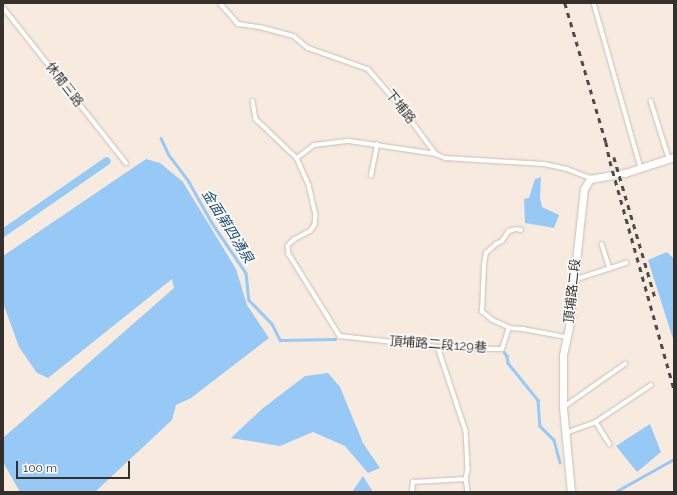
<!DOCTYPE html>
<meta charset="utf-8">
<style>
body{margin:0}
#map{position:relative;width:677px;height:495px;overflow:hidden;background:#f7eadf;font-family:Raleway,"Noto Sans TC",sans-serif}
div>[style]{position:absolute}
.water>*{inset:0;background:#96c9f6}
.stream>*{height:2.5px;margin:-1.25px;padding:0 1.25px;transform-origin:1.25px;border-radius:1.25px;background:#96c9f6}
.canal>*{height:8px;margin:-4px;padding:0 4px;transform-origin:4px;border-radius:4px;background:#96c9f6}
.roads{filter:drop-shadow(0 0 1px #cbbeb4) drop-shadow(0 0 1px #cbbeb4)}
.service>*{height:3.5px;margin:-1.75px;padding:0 1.75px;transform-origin:1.75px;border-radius:1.75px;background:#fff}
.minor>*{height:7px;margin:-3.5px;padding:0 3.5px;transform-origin:3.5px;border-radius:3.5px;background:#fff}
.rail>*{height:2.5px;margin-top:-1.25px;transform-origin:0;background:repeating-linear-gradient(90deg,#504a45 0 5px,transparent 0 10px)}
span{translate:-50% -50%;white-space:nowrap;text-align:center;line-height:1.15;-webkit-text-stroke:3px #fff;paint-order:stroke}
.street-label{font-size:13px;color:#35302c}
.water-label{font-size:14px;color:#1e4c71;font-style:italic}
.frame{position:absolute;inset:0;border:4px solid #35302c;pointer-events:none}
.scale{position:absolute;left:16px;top:461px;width:114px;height:18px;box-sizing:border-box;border:2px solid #35302c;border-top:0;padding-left:5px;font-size:12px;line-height:14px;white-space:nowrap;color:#35302c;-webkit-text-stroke:3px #fff;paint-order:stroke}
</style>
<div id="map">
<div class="water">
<div style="clip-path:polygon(146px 159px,160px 163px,183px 182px,236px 269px,247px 305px,269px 338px,191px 398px,176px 405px,172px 420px,95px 492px,20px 492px,3px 462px,3px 438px,174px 288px,172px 279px,48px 378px,37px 373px,19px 347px,3px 303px,3px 256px)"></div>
<div style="clip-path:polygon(541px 177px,540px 198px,542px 207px,559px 215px,554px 228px,525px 223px,524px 199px,529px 198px,535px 179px)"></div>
<div style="clip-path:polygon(667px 252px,674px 259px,674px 342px,648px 260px)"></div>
<div style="clip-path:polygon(328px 373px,340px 387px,363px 443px,380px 468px,368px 473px,345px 446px,313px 432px,280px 446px,231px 438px,262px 409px,305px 376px)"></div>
<div style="clip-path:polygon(650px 424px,661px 452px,637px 472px,616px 446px)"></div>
<div style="clip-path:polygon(363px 476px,373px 492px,352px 492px)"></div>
</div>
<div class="stream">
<div style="left:161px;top:138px;width:19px;rotate:65deg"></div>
<div style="left:169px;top:155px;width:34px;rotate:53deg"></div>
<div style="left:189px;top:182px;width:47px;rotate:60.7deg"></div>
<div style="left:212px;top:223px;width:60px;rotate:55.8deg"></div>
<div style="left:246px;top:273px;width:27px;rotate:84deg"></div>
<div style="left:249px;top:300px;width:33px;rotate:46deg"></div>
<div style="left:272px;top:324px;width:18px;rotate:63deg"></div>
<div style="left:280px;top:340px;width:55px;rotate:-1deg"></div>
<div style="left:504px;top:352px;width:5px;rotate:53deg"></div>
<div style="left:507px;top:356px;width:7px;rotate:82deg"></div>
<div style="left:508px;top:363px;width:48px;rotate:51deg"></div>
<div style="left:538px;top:400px;width:26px;rotate:86deg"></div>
<div style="left:540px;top:426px;width:20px;rotate:45deg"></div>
<div style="left:554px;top:440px;width:23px;rotate:75deg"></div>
<div style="left:615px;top:492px;width:68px;rotate:-29.2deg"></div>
</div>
<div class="canal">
<div style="left:3px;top:233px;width:126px;rotate:-34.7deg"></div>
</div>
<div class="roads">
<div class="service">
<div style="left:220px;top:3px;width:28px;rotate:49deg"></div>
<div style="left:238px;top:24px;width:22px;rotate:8deg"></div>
<div style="left:260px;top:27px;width:35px;rotate:15deg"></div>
<div style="left:294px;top:36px;width:18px;rotate:41deg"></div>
<div style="left:308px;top:48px;width:64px;rotate:19.3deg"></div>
<div style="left:368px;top:69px;width:50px;rotate:49deg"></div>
<div style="left:401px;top:107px;width:59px;rotate:53.3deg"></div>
<div style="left:436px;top:154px;width:10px;rotate:24deg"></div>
<div style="left:445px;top:158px;width:99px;rotate:3.5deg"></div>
<div style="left:544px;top:164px;width:24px;rotate:12deg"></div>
<div style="left:567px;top:169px;width:25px;rotate:21deg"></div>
<div style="left:594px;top:3px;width:172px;rotate:74.1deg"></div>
<div style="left:3px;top:7px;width:199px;rotate:51.7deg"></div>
<div style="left:253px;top:101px;width:18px;rotate:81deg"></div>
<div style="left:256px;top:119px;width:57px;rotate:43.6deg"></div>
<div style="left:297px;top:158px;width:30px;rotate:66deg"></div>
<div style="left:309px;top:185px;width:31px;rotate:77deg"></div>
<div style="left:316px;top:215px;width:10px;rotate:96deg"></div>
<div style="left:315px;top:225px;width:7px;rotate:124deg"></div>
<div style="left:311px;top:231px;width:19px;rotate:152deg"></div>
<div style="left:294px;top:240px;width:8px;rotate:135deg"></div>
<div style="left:288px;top:246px;width:8px;rotate:83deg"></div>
<div style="left:289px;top:254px;width:97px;rotate:58.1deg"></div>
<div style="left:340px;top:336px;width:99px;rotate:6.4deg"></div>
<div style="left:438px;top:347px;width:55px;rotate:2.1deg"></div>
<div style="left:493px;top:349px;width:9px"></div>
<div style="left:502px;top:349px;width:22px;rotate:-72deg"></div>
<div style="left:509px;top:328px;width:14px;rotate:4deg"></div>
<div style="left:523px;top:329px;width:44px;rotate:10.5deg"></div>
<div style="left:651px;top:101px;width:60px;rotate:72.5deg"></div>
<div style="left:297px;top:158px;width:21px;rotate:-37deg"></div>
<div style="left:314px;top:145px;width:35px;rotate:-7deg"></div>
<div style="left:349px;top:141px;width:88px;rotate:8.5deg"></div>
<div style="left:371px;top:176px;width:32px;rotate:-79deg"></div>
<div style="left:602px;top:244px;width:26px;rotate:72deg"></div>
<div style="left:574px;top:280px;width:55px;rotate:-18.1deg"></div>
<div style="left:509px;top:328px;width:19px;rotate:-155deg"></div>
<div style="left:492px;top:320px;width:13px;rotate:-141deg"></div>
<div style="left:482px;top:312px;width:47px;rotate:-87.6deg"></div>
<div style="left:484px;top:265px;width:12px;rotate:-81deg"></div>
<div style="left:486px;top:253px;width:13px;rotate:-42deg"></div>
<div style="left:496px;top:244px;width:7px;rotate:-27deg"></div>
<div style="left:502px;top:241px;width:12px;rotate:-55deg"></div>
<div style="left:509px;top:231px;width:7px;rotate:-16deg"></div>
<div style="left:516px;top:229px;width:5px;rotate:11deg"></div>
<div style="left:438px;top:347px;width:89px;rotate:71.6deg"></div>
<div style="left:466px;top:431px;width:39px;rotate:87deg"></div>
<div style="left:468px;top:470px;width:9px;rotate:103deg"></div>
<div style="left:466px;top:479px;width:13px;rotate:81deg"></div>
<div style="left:564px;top:407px;width:75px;rotate:-35.2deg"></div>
<div style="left:596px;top:422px;width:26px;rotate:58deg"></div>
<div style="left:566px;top:433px;width:32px;rotate:-20deg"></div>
<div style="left:596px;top:422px;width:66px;rotate:-33.9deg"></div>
<div style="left:412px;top:492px;width:10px;rotate:-84deg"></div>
<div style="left:413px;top:482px;width:53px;rotate:-3.2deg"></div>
</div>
<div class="minor">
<div style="left:571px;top:492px;width:84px;rotate:-95.4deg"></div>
<div style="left:563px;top:408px;width:53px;rotate:-90deg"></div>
<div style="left:563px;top:355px;width:30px;rotate:-78deg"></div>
<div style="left:569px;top:326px;width:138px;rotate:-83.8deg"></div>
<div style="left:584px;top:189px;width:12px;rotate:-59deg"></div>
<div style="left:590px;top:179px;width:36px;rotate:-10deg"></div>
<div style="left:625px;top:173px;width:52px;rotate:-18.1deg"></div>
</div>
</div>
<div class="rail">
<div style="left:565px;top:3px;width:145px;rotate:73.6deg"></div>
<div style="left:606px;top:142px;width:19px;rotate:78deg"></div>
<div style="left:610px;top:161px;width:236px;rotate:74.3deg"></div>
<div style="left:614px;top:157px;width:146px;rotate:73.7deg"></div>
</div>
<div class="street-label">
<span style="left:64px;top:85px;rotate:52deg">休閒三路</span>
<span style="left:400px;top:107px;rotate:51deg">下埔路</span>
<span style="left:573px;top:291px;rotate:-84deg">頂埔路二段</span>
<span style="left:438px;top:345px;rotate:4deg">頂埔路二段129巷</span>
</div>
<div class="water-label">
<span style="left:228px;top:226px;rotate:58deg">金面第四湧泉</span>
</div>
<div class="frame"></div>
<div class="scale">100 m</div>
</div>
